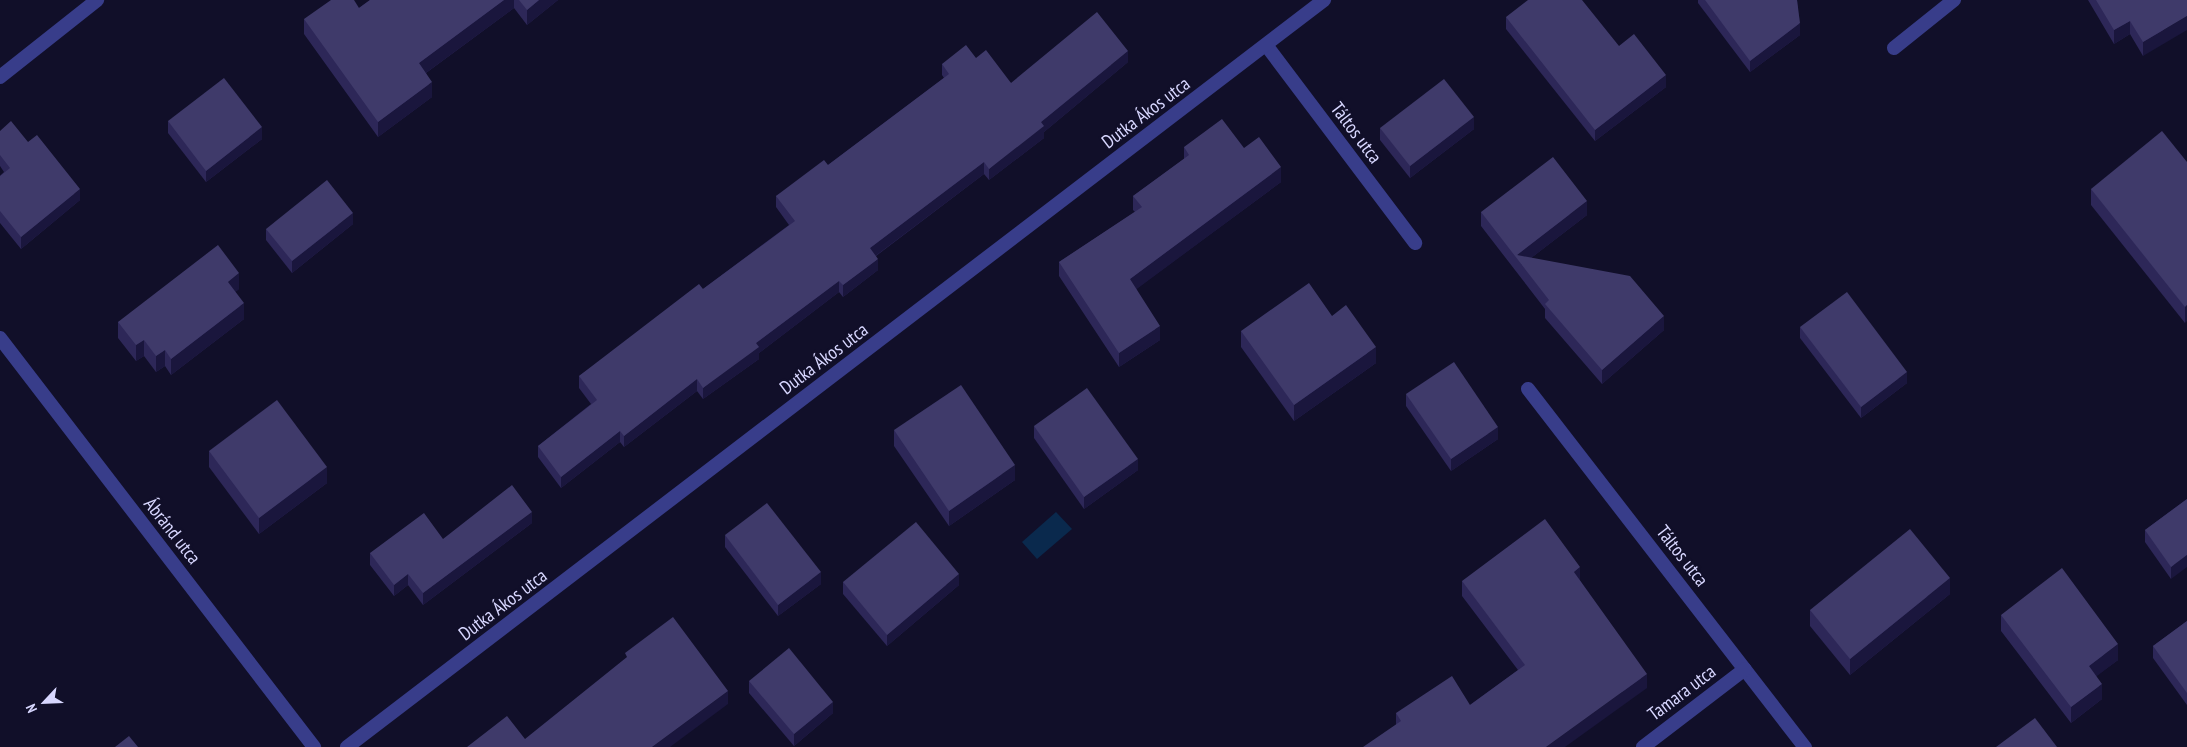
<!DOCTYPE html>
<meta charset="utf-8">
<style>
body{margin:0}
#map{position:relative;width:2187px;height:747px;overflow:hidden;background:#110f29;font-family:"PT Sans Narrow",sans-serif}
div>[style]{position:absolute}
.water>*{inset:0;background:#0a294d}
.minor>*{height:14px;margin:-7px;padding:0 7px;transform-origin:7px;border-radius:7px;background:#383d8a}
.wall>*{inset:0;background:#2d2758}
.shaded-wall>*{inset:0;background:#1a163d}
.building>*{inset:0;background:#3f3a6a}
span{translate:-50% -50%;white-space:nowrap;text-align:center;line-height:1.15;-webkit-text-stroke:4.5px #110f29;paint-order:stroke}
.street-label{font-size:19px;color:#d8d7ff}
.north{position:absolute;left:20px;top:677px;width:50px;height:50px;-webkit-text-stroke:4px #110f29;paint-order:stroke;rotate:245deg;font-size:14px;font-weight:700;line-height:20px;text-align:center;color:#d8d7ff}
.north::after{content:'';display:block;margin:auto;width:18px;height:22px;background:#d8d7ff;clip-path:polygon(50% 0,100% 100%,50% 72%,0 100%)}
</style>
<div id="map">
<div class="water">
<div style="clip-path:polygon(1056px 512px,1072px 529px,1037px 559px,1022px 542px)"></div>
</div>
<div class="minor">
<div style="left:1266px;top:45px;width:248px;rotate:53deg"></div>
<div style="left:1894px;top:48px;width:77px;rotate:-38.7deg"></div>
<div style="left:0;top:77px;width:124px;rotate:-38.4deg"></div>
<div style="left:0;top:338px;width:516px;rotate:52.49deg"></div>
<div style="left:1528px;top:389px;width:453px;rotate:52.3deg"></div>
<div style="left:347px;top:747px;width:1230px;rotate:-37.4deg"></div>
<div style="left:1643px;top:747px;width:128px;rotate:-37.4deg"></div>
</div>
<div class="wall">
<div style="clip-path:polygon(370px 0,558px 0,527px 25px,514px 8px,426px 73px,432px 97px,378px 137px,304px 34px,304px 19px,359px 8px)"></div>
<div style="clip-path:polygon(1698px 0,1797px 0,1800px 35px,1750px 72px,1698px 3px)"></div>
<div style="clip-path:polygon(2088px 0,2187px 0,2143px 56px,2130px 34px,2114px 44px)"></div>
<div style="clip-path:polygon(1506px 17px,1619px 46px,1666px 87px,1595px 141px,1506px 29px)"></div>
<div style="clip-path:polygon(976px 58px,1011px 83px,1128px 62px,1044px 132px,1044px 138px,989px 180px,984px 174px,876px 256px,878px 270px,843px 297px,839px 292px,759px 353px,759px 359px,703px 399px,697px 391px,624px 447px,620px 442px,561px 488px,538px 457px,538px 446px,591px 404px,579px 388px,579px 376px,703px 289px,789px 225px,776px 207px,776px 196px,828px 165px,944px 78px,942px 75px,942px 64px)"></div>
<div style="clip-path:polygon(168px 121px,262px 139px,206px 182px,168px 133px)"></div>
<div style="clip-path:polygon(1380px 128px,1474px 129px,1410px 178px,1380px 140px)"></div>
<div style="clip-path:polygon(0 131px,28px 142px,80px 200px,21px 249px,0 223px,0 176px,4px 172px,0 166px)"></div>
<div style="clip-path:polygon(1184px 147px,1244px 148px,1281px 182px,1136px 289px,1160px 340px,1119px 367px,1059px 276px,1059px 262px,1135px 212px,1133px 210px,1133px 196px,1184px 159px)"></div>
<div style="clip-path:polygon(2187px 162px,2185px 323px,2091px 205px,2091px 189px)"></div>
<div style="clip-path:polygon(1481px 212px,1587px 215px,1531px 258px,1664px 330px,1602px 384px,1545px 318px,1545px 309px,1481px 226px)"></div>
<div style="clip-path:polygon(353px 224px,292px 273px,266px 240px,266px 229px)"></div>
<div style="clip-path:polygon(239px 289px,235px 292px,244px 319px,171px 375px,165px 366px,156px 372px,144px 356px,136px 361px,118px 338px,118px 322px)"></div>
<div style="clip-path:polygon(1332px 316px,1376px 363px,1294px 421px,1241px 347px,1241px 331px)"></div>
<div style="clip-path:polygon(1800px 327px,1907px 383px,1861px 418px,1800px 338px)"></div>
<div style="clip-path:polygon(1406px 394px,1498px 439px,1451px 471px,1406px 406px)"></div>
<div style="clip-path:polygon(1034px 426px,1138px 470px,1084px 509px,1034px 438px)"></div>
<div style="clip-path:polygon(894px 430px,1015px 480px,949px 526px,894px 446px)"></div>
<div style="clip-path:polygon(209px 451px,327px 483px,259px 534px,209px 467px)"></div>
<div style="clip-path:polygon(2187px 499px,2171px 579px,2145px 542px,2145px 530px)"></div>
<div style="clip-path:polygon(532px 523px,423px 605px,408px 585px,394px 596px,370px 565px,370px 553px)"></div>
<div style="clip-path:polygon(725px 535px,821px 584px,778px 616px,725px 547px)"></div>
<div style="clip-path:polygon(1462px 581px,1580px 581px,1647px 688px,1396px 725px,1396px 713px,1470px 705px,1518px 670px,1462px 596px)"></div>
<div style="clip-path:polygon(843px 582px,959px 585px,887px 646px,843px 594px)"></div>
<div style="clip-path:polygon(1950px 594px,1850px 675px,1810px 626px,1810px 610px)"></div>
<div style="clip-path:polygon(2001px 615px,2118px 660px,2096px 676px,2102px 699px,2071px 723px,2001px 631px)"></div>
<div style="clip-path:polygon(2187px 621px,2187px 705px,2153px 658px,2153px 646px)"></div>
<div style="clip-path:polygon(749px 681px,833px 713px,794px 746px,749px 693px)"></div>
</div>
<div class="shaded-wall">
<div style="clip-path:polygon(504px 0,514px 0,514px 8px,419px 78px,419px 63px)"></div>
<div style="clip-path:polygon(539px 0,558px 0,527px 25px,527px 10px)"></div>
<div style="clip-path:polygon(2187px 16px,2187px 30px,2143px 56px,2143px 42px)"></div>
<div style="clip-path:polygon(2130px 21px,2130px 34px,2114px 44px,2114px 30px)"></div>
<div style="clip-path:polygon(1800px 23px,1800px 35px,1750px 72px,1750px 61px)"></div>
<div style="clip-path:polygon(1128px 51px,1128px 62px,1044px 132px,1044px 138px,989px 180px,989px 169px,1041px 122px)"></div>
<div style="clip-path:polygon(1666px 75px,1666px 87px,1595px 141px,1595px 130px)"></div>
<div style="clip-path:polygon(432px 82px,432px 97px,378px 137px,378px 122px)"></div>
<div style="clip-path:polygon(1474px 117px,1474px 129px,1410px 178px,1410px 166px)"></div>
<div style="clip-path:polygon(262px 127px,262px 139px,206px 182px,206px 171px)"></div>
<div style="clip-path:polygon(984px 162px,984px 174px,870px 260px,870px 248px)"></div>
<div style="clip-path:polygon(1281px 167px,1281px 182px,1130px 294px,1130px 279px)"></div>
<div style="clip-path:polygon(80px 189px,80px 200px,21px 249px,21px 237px)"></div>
<div style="clip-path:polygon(1587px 201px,1587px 215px,1522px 265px,1517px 255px)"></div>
<div style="clip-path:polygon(353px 213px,353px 224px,292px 273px,292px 261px)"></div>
<div style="clip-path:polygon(878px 259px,878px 270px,843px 297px,843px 285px)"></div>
<div style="clip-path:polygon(239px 273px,239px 289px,228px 298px,228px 282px)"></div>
<div style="clip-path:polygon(839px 281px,839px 292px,759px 353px,759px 359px,703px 399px,703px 388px,756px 343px)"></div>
<div style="clip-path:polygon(244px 303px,244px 319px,171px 375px,171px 359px)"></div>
<div style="clip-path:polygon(2187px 305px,2187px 321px,2185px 323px,2185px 307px)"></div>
<div style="clip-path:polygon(1664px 316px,1664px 330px,1602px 384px,1602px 370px)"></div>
<div style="clip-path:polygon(1160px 326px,1160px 340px,1119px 367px,1119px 353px)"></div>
<div style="clip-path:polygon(144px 340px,144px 356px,136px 361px,136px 345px)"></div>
<div style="clip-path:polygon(1376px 347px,1376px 363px,1294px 421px,1294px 405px)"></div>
<div style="clip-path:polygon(165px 350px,165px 366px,156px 372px,156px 356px)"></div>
<div style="clip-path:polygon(1907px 372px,1907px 383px,1861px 418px,1861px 407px)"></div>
<div style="clip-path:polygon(697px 379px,697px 391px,624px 447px,624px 436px)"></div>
<div style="clip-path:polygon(1498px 427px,1498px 439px,1451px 471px,1451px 459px)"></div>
<div style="clip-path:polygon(620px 431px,620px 442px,561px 488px,561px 477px)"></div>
<div style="clip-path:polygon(1138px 459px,1138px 470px,1084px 509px,1084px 497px)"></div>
<div style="clip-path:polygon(1015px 465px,1015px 480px,949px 526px,949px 511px)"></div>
<div style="clip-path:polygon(327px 467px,327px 483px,259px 534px,259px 518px)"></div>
<div style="clip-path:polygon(532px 512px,532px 523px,423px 605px,423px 593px)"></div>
<div style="clip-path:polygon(2187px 555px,2187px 567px,2171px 579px,2171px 567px)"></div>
<div style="clip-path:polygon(1580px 567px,1580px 581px,1574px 572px)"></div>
<div style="clip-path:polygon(821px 572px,821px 584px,778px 616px,778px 605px)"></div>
<div style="clip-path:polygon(408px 574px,408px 585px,394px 596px,394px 585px)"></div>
<div style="clip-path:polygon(959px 574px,959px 585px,887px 646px,887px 635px)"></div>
<div style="clip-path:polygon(1950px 578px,1950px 594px,1850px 675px,1850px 659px)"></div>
<div style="clip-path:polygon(2118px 644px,2118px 660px,2089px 682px,2089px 666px)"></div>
<div style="clip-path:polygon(1647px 674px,1647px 688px,1565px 747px,1546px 747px)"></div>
<div style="clip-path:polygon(2102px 684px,2102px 699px,2071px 723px,2071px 707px)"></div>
<div style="clip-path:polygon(728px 691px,728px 704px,670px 747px,652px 747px)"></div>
<div style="clip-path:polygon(833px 702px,833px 713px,794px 746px,794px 734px)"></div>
</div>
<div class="building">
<div style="clip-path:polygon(331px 0,354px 0,359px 8px,370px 0,504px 0,419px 63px,432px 82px,378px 122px,304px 19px)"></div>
<div style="clip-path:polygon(519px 0,539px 0,527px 10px)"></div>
<div style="clip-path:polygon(1528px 0,1582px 0,1619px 46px,1634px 34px,1666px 75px,1595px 130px,1506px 17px)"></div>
<div style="clip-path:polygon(1705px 0,1797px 0,1800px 23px,1750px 61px)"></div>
<div style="clip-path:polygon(2096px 0,2187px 0,2187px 16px,2143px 42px,2130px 21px,2114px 30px)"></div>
<div style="clip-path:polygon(1097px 12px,1128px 51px,1041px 122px,1044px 126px,989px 169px,984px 162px,870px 248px,878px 259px,843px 285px,839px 281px,756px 343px,759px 347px,703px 388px,697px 379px,624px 436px,620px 431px,561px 477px,538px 446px,597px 400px,579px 376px,699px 284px,703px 289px,795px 221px,776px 196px,824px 160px,828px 165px,949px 74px,942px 64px,966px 45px,976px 58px,986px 50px,1011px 83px)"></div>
<div style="clip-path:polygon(224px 78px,262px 127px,206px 171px,168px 121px)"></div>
<div style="clip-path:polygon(1444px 79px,1474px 117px,1410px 166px,1380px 128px)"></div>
<div style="clip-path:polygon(1222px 119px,1244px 148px,1259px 137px,1281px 167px,1130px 279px,1160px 326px,1119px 353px,1059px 262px,1142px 207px,1133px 196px,1189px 155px,1184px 147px)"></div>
<div style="clip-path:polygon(11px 121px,28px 142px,37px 135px,80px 189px,21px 237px,0 211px,0 176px,10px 168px,0 155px,0 131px)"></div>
<div style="clip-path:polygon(2162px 131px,2187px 162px,2187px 305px,2185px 307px,2091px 189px)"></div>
<div style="clip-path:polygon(1553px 157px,1587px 201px,1517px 255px,1630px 276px,1664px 316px,1602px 370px,1545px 304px,1549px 300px,1481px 212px)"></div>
<div style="clip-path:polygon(327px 180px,353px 213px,292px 261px,266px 229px)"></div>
<div style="clip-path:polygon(218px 245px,239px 273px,228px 282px,244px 303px,171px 359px,165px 350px,156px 356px,144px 340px,136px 345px,118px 322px)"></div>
<div style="clip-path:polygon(1309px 283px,1332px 316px,1346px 305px,1376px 347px,1294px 405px,1241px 331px)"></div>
<div style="clip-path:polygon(1847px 292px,1907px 372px,1861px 407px,1800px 327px)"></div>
<div style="clip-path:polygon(1454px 362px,1498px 427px,1451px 459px,1406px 394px)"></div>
<div style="clip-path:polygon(961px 385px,1015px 465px,949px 511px,894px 430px)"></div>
<div style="clip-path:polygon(1087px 388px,1138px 459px,1084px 497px,1034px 426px)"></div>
<div style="clip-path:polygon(277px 400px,327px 467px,259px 518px,209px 451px)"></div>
<div style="clip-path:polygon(512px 485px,532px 512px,423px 593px,408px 574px,394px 585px,370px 553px,424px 513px,443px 539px)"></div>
<div style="clip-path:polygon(2187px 499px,2187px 555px,2171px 567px,2145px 530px)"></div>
<div style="clip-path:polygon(767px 503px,821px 572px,778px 605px,725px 535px)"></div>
<div style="clip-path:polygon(1545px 519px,1580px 567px,1574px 572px,1647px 674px,1546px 747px,1363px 747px,1401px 721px,1396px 713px,1452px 676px,1470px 705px,1525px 665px,1462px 581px)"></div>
<div style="clip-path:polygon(916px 522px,959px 574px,887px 635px,843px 582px)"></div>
<div style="clip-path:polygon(1910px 529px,1950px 578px,1850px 659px,1810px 610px)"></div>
<div style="clip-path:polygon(2062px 568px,2118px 644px,2089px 666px,2102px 684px,2071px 707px,2001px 615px)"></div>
<div style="clip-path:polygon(673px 617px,728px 691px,652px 747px,467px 747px,507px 716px,525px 739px,627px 657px,625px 653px)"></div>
<div style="clip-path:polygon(2187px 621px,2187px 693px,2153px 646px)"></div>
<div style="clip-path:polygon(789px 648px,833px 702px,794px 734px,749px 681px)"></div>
<div style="clip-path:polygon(2035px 718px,2057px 747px,1996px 747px)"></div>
<div style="clip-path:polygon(129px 736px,138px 747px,115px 747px)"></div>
</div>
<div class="street-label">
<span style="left:1146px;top:113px;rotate:-37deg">Dutka Ákos utca</span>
<span style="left:1356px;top:133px;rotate:53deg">Táltos utca</span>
<span style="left:824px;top:359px;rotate:-37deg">Dutka Ákos utca</span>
<span style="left:172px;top:531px;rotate:52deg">Ábránd utca</span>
<span style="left:1682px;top:556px;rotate:52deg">Táltos utca</span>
<span style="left:503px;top:605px;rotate:-37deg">Dutka Ákos utca</span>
<span style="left:1682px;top:693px;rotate:-37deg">Tamara utca</span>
</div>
<div class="north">N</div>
</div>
